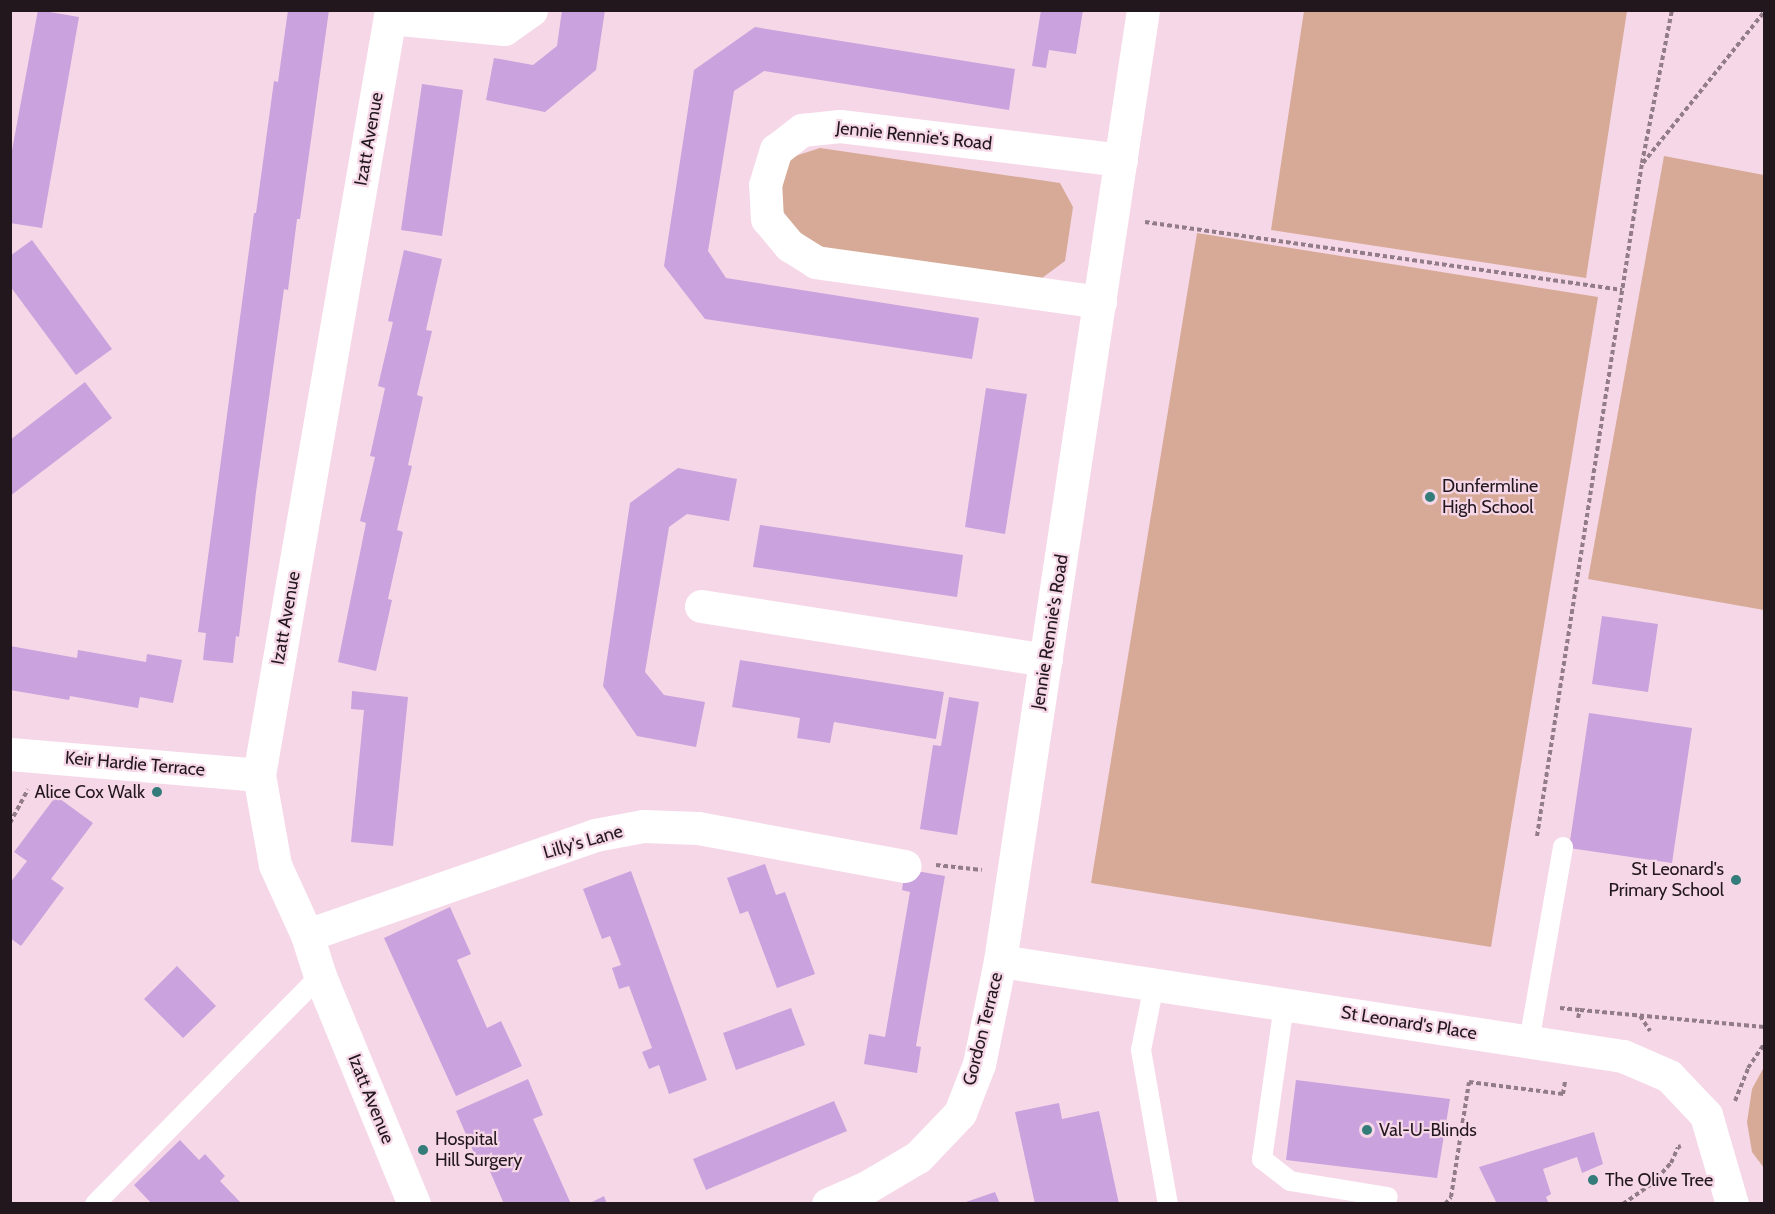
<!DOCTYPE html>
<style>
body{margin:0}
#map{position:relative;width:1775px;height:1214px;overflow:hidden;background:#f6d7e7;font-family:Cabin,sans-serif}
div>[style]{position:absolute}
.green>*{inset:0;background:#d6aa96}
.building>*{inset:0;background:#caa2dd}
.path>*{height:4px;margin-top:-2px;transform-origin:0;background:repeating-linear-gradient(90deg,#927c88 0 4.5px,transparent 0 7.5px)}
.service>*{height:20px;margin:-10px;padding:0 10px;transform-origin:10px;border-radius:10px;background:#fff}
.minor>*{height:33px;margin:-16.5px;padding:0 16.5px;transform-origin:16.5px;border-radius:16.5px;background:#fff}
.dots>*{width:16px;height:16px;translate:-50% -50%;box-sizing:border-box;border:3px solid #f6d7e7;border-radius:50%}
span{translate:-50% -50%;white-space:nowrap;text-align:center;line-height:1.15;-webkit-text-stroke:4.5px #f6d7e7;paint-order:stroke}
.street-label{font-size:18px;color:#22171d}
.poi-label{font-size:18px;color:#22171d}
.left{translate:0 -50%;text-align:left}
.right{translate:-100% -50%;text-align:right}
.frame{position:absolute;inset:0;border:12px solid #22171d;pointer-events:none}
</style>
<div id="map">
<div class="green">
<div style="clip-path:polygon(1304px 11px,1627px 11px,1586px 278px,1271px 230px)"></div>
<div style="clip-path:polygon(820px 148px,1060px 183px,1073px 207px,1065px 261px,1038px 281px,799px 245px,773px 213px,783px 160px)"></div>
<div style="clip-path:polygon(1664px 156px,1764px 175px,1764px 610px,1588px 579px)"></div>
<div style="clip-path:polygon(1197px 233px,1598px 297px,1491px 947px,1091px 883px)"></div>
<div style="clip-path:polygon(1764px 1067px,1764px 1168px,1752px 1152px,1747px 1122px,1752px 1089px)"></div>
</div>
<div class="building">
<div style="clip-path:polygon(38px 10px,79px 17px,42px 228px,10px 223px,10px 161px)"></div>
<div style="clip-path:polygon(288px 10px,329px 10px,300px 219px,297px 219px,288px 290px,284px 289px,256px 492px,239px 637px,236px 636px,233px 663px,203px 660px,206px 633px,198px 632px,254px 213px,256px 213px,274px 81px,278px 82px)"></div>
<div style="clip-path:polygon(562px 10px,605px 10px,596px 70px,545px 112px,486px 100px,494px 58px,533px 65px,557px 46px)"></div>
<div style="clip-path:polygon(1041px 10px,1083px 10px,1076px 54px,1049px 50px,1046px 68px,1032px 66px)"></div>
<div style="clip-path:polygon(755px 27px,1015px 69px,1009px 110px,764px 71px,734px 91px,708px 251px,726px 278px,979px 318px,972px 359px,705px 319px,664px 266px,694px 70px)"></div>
<div style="clip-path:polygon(422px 84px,463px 90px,442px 236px,401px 230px)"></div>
<div style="clip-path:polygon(32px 240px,112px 349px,76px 375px,10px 286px,10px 256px)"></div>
<div style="clip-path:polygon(404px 250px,442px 259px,426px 330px,432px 331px,417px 395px,423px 397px,408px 465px,412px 466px,397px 530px,403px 532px,388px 599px,392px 600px,376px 671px,338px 662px,366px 523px,360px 521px,375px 457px,370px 456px,385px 388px,378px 386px,393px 322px,388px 321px)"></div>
<div style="clip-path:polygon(85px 382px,112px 418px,10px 496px,10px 440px)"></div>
<div style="clip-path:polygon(986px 388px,1027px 394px,1005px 534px,965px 527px)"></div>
<div style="clip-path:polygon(678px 468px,737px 479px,729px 521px,687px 514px,669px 527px,645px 672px,664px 695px,705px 702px,696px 747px,637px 736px,603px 686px,630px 503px)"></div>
<div style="clip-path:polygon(760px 525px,963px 555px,957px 597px,753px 567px)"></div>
<div style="clip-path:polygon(1602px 616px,1658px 624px,1648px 692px,1592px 684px)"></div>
<div style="clip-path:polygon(10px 646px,77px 658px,78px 650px,146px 662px,147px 654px,182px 660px,173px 703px,140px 697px,138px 708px,70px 696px,69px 700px,10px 690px)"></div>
<div style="clip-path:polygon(740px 660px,944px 692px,936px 739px,834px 722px,830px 743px,797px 738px,800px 718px,732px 707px)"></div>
<div style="clip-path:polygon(352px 691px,408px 697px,393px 846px,351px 842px,364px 710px,351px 709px)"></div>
<div style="clip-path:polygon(949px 697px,979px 702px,957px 835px,920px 829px,933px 745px,941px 746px)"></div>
<div style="clip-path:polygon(1589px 713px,1692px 728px,1672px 863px,1569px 848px)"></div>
<div style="clip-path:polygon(56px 796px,93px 823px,51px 879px,64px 888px,21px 946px,10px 938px,10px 883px,27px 861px,14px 852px)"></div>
<div style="clip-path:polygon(765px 864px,776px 895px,785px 892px,815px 974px,777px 988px,748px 911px,740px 914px,727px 878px)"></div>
<div style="clip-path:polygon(905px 869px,945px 876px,916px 1046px,921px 1047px,917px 1073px,864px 1064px,869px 1034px,885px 1037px,910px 892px,902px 890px)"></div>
<div style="clip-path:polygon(631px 871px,707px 1080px,669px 1094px,659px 1065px,649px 1069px,642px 1052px,652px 1048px,629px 986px,619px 989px,612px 968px,621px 965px,610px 936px,602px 939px,583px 889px)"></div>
<div style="clip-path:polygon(450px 907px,471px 954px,457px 960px,487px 1028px,501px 1021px,522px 1066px,456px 1096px,384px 938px)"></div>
<div style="clip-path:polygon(177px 966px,216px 1006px,183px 1038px,144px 999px)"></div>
<div style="clip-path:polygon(791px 1008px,805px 1045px,736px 1070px,723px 1033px)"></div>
<div style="clip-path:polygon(528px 1079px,543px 1115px,533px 1119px,571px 1204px,504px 1204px,483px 1155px,476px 1158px,456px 1111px)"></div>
<div style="clip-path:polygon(1296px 1080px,1450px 1099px,1437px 1178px,1286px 1160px)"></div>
<div style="clip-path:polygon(834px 1101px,847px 1131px,706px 1190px,693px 1159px)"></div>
<div style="clip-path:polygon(1059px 1103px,1062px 1119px,1099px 1111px,1119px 1204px,1035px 1204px,1015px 1112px)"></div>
<div style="clip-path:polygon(1594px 1132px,1603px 1164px,1582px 1173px,1577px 1157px,1543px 1169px,1551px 1194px,1546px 1197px,1549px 1204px,1497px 1204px,1479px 1167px)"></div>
<div style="clip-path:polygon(180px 1140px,199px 1160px,205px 1154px,225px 1176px,220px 1181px,242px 1204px,152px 1204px,134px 1185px)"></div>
<div style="clip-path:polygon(995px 1192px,1000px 1204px,963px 1204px,963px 1203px)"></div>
<div style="clip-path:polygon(604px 1196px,607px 1204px,588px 1204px)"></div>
</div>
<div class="path">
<div style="left:1643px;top:163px;width:193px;rotate:-51.3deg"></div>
<div style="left:1145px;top:222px;width:482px;rotate:8.1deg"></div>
<div style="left:10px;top:823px;width:38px;rotate:-62deg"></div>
<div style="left:1537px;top:836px;width:681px;rotate:-81.13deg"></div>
<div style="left:1642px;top:163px;width:156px;rotate:-78.9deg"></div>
<div style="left:936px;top:865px;width:46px;rotate:6.2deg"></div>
<div style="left:1560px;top:1008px;width:20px;rotate:6deg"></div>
<div style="left:1640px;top:1016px;width:18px;rotate:56deg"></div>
<div style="left:1578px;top:1018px;width:8px;rotate:-76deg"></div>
<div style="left:1580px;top:1010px;width:185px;rotate:5.3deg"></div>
<div style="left:1735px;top:1101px;width:35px;rotate:-68deg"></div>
<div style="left:1748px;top:1068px;width:29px;rotate:-56deg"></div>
<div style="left:1445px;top:1204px;width:9px;rotate:-49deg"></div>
<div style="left:1451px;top:1197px;width:116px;rotate:-81.1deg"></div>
<div style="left:1469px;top:1082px;width:95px;rotate:7.3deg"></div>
<div style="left:1563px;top:1094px;width:13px;rotate:-81deg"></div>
<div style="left:1623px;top:1204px;width:35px;rotate:-35deg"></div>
<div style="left:1652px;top:1184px;width:28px;rotate:-48deg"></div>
<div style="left:1671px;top:1163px;width:17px;rotate:-66deg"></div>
<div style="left:1678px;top:1147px;width:3px;rotate:-18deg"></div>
</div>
<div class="service">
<div style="left:1154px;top:985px;width:66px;rotate:101.3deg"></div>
<div style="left:1141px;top:1050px;width:156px;rotate:80.1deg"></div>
<div style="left:1284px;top:1005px;width:156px;rotate:98.1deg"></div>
<div style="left:1262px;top:1159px;width:36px;rotate:38deg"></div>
<div style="left:1290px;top:1181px;width:99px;rotate:9.3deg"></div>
<div style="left:1529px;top:1042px;width:198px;rotate:-80.1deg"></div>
<div style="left:95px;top:1204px;width:320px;rotate:-45.4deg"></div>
</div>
<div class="minor">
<div style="left:391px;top:10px;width:776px;rotate:99.79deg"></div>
<div style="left:259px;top:775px;width:91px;rotate:79.9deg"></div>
<div style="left:275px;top:865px;width:77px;rotate:65.4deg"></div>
<div style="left:307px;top:935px;width:43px;rotate:72.4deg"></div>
<div style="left:320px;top:976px;width:247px;rotate:67.6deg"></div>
<div style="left:390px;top:18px;width:115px;rotate:5.5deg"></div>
<div style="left:504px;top:29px;width:33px;rotate:-35deg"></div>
<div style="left:1100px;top:302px;width:287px;rotate:-172deg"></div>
<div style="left:816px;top:262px;width:31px;rotate:-148deg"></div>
<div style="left:790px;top:246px;width:35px;rotate:-130deg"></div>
<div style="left:767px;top:219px;width:34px;rotate:-93deg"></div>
<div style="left:765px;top:185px;width:37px;rotate:-73deg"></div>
<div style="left:776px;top:150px;width:33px;rotate:-38deg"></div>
<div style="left:802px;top:130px;width:38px;rotate:-6deg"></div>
<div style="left:840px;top:126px;width:283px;rotate:6.9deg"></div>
<div style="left:701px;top:606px;width:349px;rotate:8.9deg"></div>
<div style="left:10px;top:754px;width:250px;rotate:4.8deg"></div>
<div style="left:307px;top:935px;width:305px;rotate:-19.1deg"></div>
<div style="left:595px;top:835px;width:49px;rotate:-10.6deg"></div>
<div style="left:643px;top:826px;width:55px;rotate:2.1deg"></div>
<div style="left:698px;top:828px;width:210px;rotate:10.4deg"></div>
<div style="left:1000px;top:961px;width:630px;rotate:8.67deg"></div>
<div style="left:1623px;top:1056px;width:50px;rotate:23.5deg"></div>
<div style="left:1669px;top:1076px;width:54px;rotate:46.5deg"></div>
<div style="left:1706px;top:1115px;width:93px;rotate:73.7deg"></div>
<div style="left:828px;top:1204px;width:43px;rotate:-23.6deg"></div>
<div style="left:867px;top:1187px;width:59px;rotate:-30.5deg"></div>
<div style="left:918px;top:1157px;width:61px;rotate:-46.3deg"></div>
<div style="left:960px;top:1113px;width:53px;rotate:-68.8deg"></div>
<div style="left:979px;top:1064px;width:105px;rotate:-78.5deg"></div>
<div style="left:1000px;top:961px;width:962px;rotate:-81.45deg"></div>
</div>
<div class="dots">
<div style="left:1430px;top:497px;background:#337c7a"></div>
<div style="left:157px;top:792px;background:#337c7a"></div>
<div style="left:1736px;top:880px;background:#337c7a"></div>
<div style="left:1367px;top:1130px;background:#337c7a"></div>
<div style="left:423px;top:1150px;background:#337c7a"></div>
<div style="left:1593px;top:1180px;background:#337c7a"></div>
</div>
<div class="street-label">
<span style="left:914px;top:136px;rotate:6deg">Jennie Rennie's Road</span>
<span style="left:369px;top:139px;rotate:-80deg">Izatt Avenue</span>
<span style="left:286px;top:618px;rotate:-80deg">Izatt Avenue</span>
<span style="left:1050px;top:632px;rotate:-81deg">Jennie Rennie's Road</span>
<span style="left:135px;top:764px;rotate:5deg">Keir Hardie Terrace</span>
<span style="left:583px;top:842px;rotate:-16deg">Lilly's Lane</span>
<span style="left:1409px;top:1023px;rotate:9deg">St Leonard's Place</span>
<span style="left:983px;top:1029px;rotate:-76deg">Gordon Terrace</span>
<span style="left:371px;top:1099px;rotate:68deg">Izatt Avenue</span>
</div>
<div class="poi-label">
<span class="left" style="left:1442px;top:497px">Dunfermline<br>High School</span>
<span class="right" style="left:145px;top:792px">Alice Cox Walk</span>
<span class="right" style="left:1724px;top:880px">St Leonard's<br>Primary School</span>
<span class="left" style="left:1379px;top:1130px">Val-U-Blinds</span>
<span class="left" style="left:435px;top:1150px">Hospital<br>Hill Surgery</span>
<span class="left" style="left:1605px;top:1180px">The Olive Tree</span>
</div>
<div class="frame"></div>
</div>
